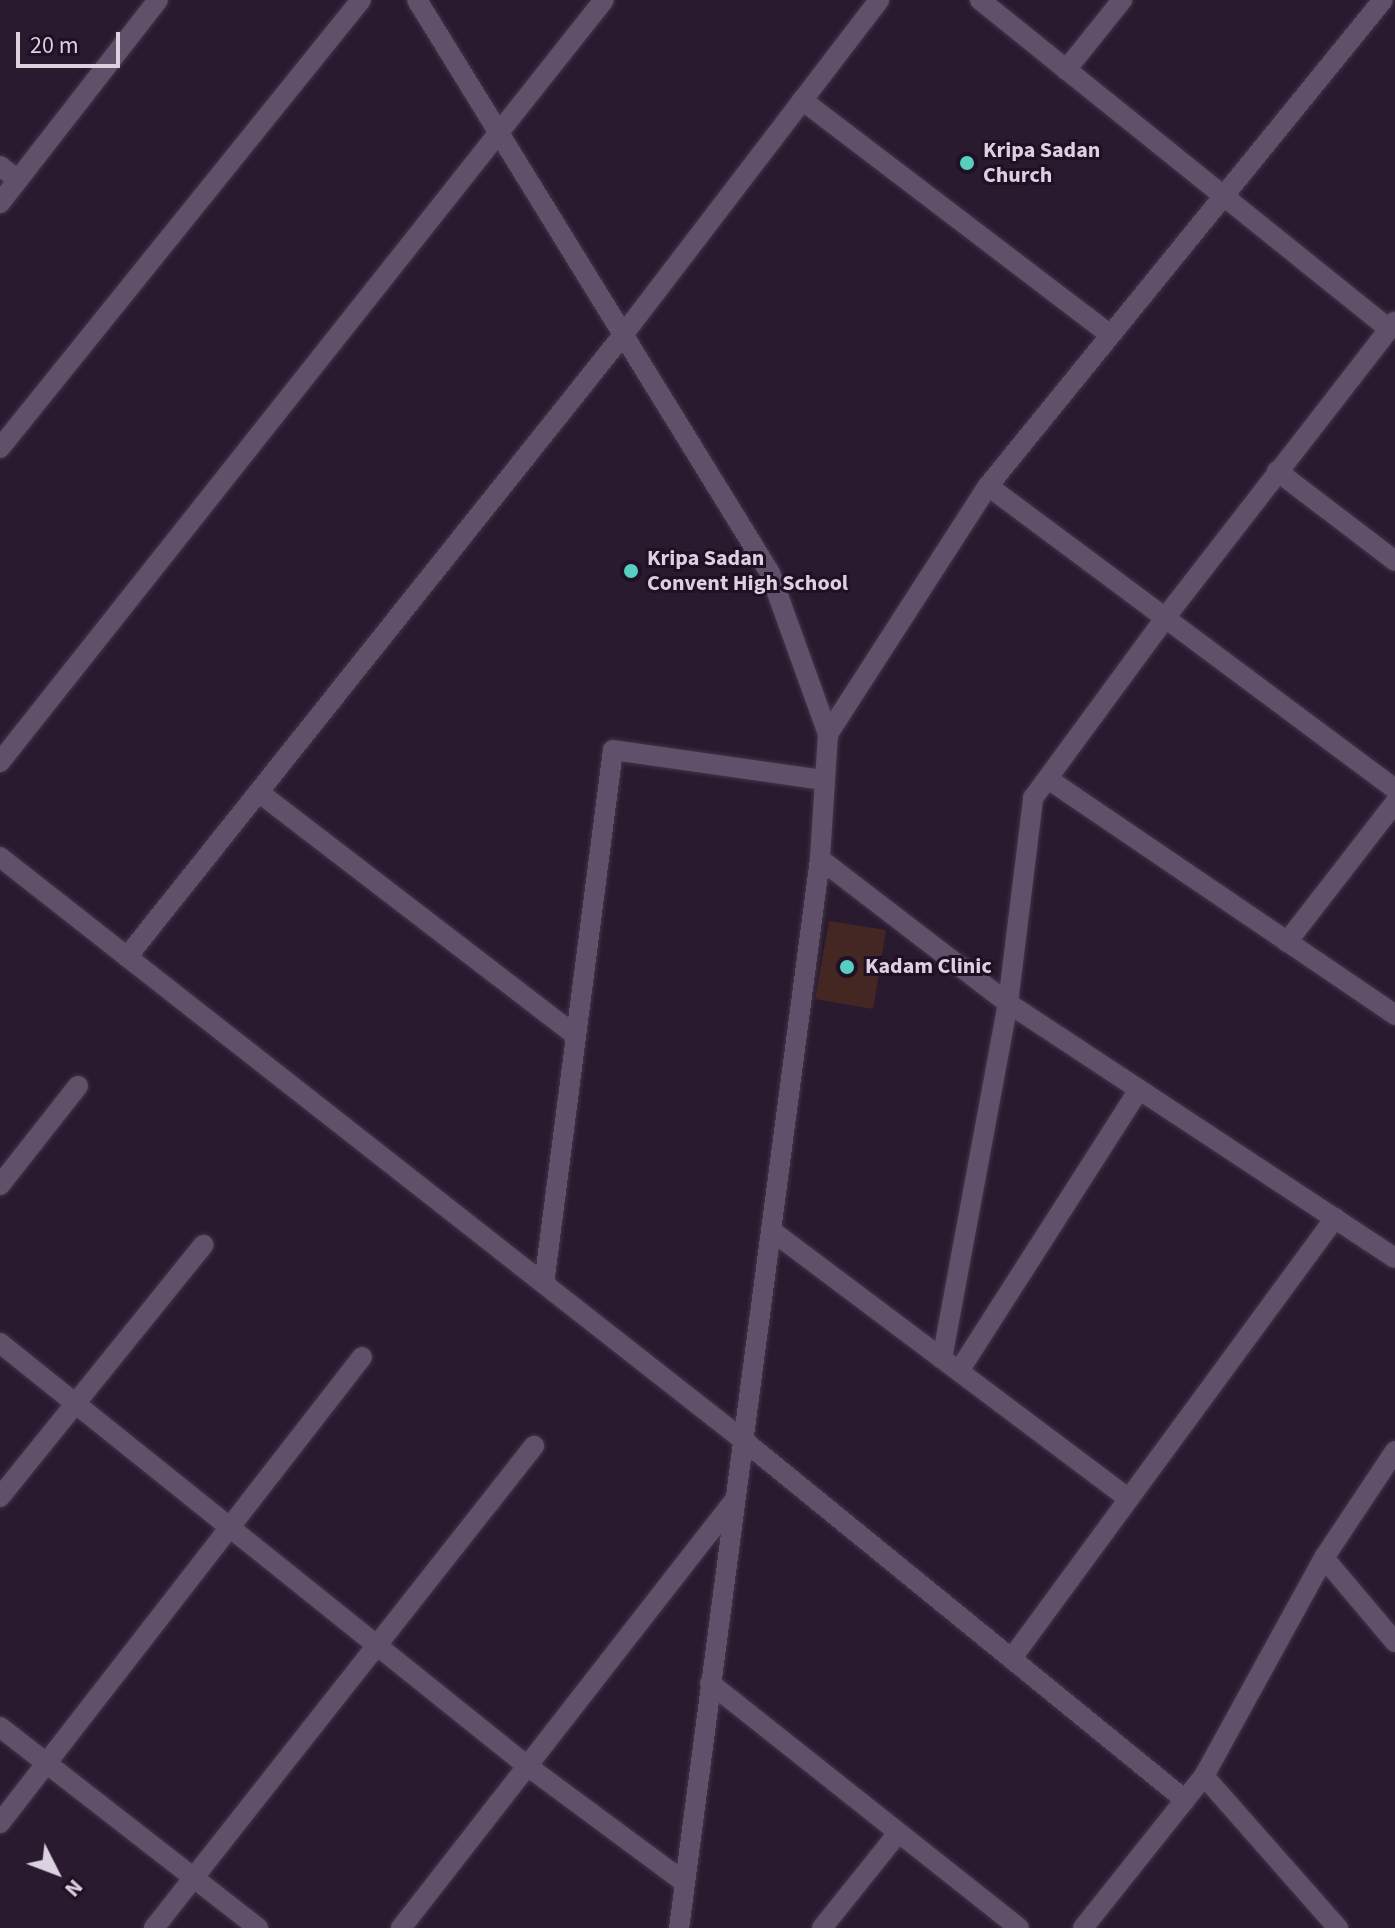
<!DOCTYPE html>
<style>
body{margin:0}
#map{position:relative;width:1395px;height:1928px;overflow:hidden;background:#291a2f;font-family:"Source Sans 3",sans-serif}
div>[style]{position:absolute}
.building>*{inset:0;background:#442722}
.roads{filter:drop-shadow(0 0 2px #413547) drop-shadow(0 0 2px #413547)}
.minor>*{height:20px;margin:-10px;padding:0 10px;transform-origin:10px;border-radius:10px;background:#615069}
.dots>*{width:22px;height:22px;translate:-50% -50%;box-sizing:border-box;border:4px solid #1f1025;border-radius:50%}
span{translate:-50% -50%;white-space:nowrap;text-align:center;line-height:1.15;-webkit-text-stroke:6px #1f1025;paint-order:stroke}
.poi-label{font-size:22px;color:#dbd1df;font-weight:700}
.left{translate:0 -50%;text-align:left}
.north{position:absolute;left:16px;top:1832px;width:80px;height:80px;-webkit-text-stroke:6px #1f1025;paint-order:stroke;rotate:132deg;font-size:22px;font-weight:700;line-height:32px;text-align:center;color:#dbd1df}
.north::after{content:'';display:block;margin:auto;width:28px;height:36px;background:#dbd1df;clip-path:polygon(50% 0,100% 100%,50% 72%,0 100%)}
.scale{position:absolute;left:16px;top:32px;width:104px;height:36px;box-sizing:border-box;border:4px solid #dbd1df;border-top:0;padding-left:10px;font-size:24px;line-height:28px;white-space:nowrap;color:#dbd1df;-webkit-text-stroke:6px #1f1025;paint-order:stroke}
</style>
<div id="map">
<div class="building">
<div style="clip-path:polygon(829px 921px,886px 930px,873px 1009px,815px 999px)"></div>
</div>
<div class="roads">
<div class="minor">
<div style="left:417px;top:0;width:673px;rotate:58.36deg"></div>
<div style="left:770px;top:573px;width:171px;rotate:70.2deg"></div>
<div style="left:828px;top:734px;width:125px;rotate:93.7deg"></div>
<div style="left:820px;top:859px;width:1078px;rotate:97.51deg"></div>
<div style="left:980px;top:0;width:525px;rotate:38.81deg"></div>
<div style="left:1066px;top:70px;width:90px;rotate:-51.3deg"></div>
<div style="left:802px;top:100px;width:387px;rotate:37.3deg"></div>
<div style="left:0;top:166px;width:23px;rotate:38deg"></div>
<div style="left:0;top:203px;width:257px;rotate:-52.1deg"></div>
<div style="left:0;top:448px;width:575px;rotate:-51.14deg"></div>
<div style="left:1277px;top:471px;width:148px;rotate:37.3deg"></div>
<div style="left:988px;top:486px;width:507px;rotate:36.67deg"></div>
<div style="left:828px;top:734px;width:295px;rotate:-57.2deg"></div>
<div style="left:988px;top:486px;width:626px;rotate:-50.9deg"></div>
<div style="left:0;top:762px;width:972px;rotate:-51.6deg"></div>
<div style="left:1048px;top:779px;width:420px;rotate:34.2deg"></div>
<div style="left:261px;top:794px;width:396px;rotate:37.5deg"></div>
<div style="left:0;top:857px;width:944px;rotate:38.12deg"></div>
<div style="left:743px;top:1440px;width:570px;rotate:39.16deg"></div>
<div style="left:820px;top:859px;width:237px;rotate:37.5deg"></div>
<div style="left:1008px;top:1003px;width:463px;rotate:33.4deg"></div>
<div style="left:1287px;top:942px;width:176px;rotate:-52.2deg"></div>
<div style="left:127px;top:957px;width:796px;rotate:-51.43deg"></div>
<div style="left:623px;top:335px;width:422px;rotate:-52.6deg"></div>
<div style="left:0;top:1185px;width:126px;rotate:-51.8deg"></div>
<div style="left:772px;top:1231px;width:446px;rotate:36.9deg"></div>
<div style="left:544px;top:1284px;width:538px;rotate:-82.64deg"></div>
<div style="left:613px;top:750px;width:212px;rotate:8.1deg"></div>
<div style="left:0;top:1343px;width:674px;rotate:38.74deg"></div>
<div style="left:526px;top:1765px;width:197px;rotate:36.5deg"></div>
<div style="left:942px;top:1359px;width:362px;rotate:-79.5deg"></div>
<div style="left:1008px;top:1003px;width:207px;rotate:-83deg"></div>
<div style="left:1033px;top:798px;width:223px;rotate:-53.7deg"></div>
<div style="left:1165px;top:618px;width:375px;rotate:-52.2deg"></div>
<div style="left:959px;top:1371px;width:334px;rotate:-57.4deg"></div>
<div style="left:1395px;top:1451px;width:128px;rotate:123.6deg"></div>
<div style="left:1324px;top:1558px;width:110px;rotate:49.8deg"></div>
<div style="left:0;top:1497px;width:324px;rotate:-51.1deg"></div>
<div style="left:1012px;top:1658px;width:546px;rotate:-53.72deg"></div>
<div style="left:710px;top:1683px;width:394px;rotate:38.4deg"></div>
<div style="left:0;top:1727px;width:327px;rotate:37.9deg"></div>
<div style="left:1204px;top:1776px;width:203px;rotate:48.6deg"></div>
<div style="left:0;top:1823px;width:590px;rotate:-52.16deg"></div>
<div style="left:154px;top:1928px;width:614px;rotate:-51.75deg"></div>
<div style="left:401px;top:1928px;width:540px;rotate:-52.07deg"></div>
<div style="left:822px;top:1928px;width:122px;rotate:-51.3deg"></div>
<div style="left:1083px;top:1928px;width:194px;rotate:-51.5deg"></div>
<div style="left:1204px;top:1776px;width:249px;rotate:-61.2deg"></div>
</div>
</div>
<div class="dots">
<div style="left:967px;top:163px;background:#58cec0"></div>
<div style="left:631px;top:571px;background:#58cec0"></div>
<div style="left:847px;top:967px;background:#58cec0"></div>
</div>
<div class="poi-label">
<span class="left" style="left:983px;top:163px">Kripa Sadan<br>Church</span>
<span class="left" style="left:647px;top:571px">Kripa Sadan<br>Convent High School</span>
<span class="left" style="left:865px;top:967px">Kadam Clinic</span>
</div>
<div class="north">N</div>
<div class="scale">20 m</div>
</div>
